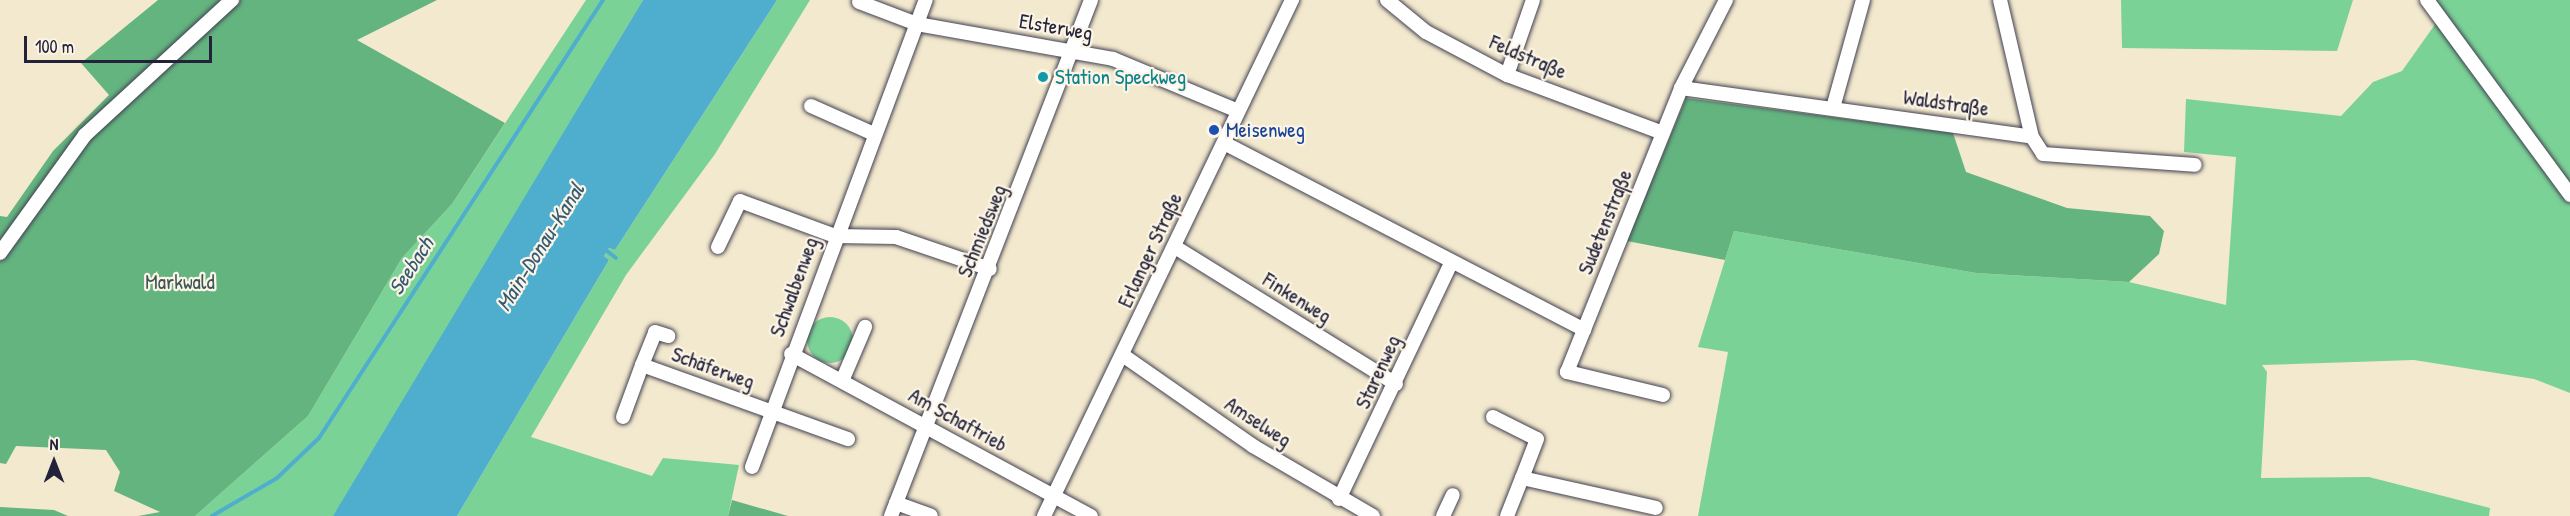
<!DOCTYPE html>
<meta charset="utf-8">
<style>
body{margin:0}
#map{position:relative;width:2570px;height:516px;overflow:hidden;background:#f3e9ce;font-family:"Patrick Hand",sans-serif}
div>[style]{position:absolute}
.green>*{inset:0;background:#7bd297}
.round{border-radius:50%}
.forest>*{inset:0;background:#64b480}
.water>*{inset:0;background:#4faece}
.stream>*{height:4px;margin:-2px;padding:0 2px;transform-origin:2px;border-radius:2px;background:#4faece}
.roads{filter:drop-shadow(0 0 2px #414051) drop-shadow(0 0 2px #414051)}
.minor>*{height:14px;margin:-7px;padding:0 7px;transform-origin:7px;border-radius:7px;background:#fff}
.dots>*{width:16px;height:16px;translate:-50% -50%;box-sizing:border-box;border:3px solid #fcf5e5;border-radius:50%}
span{translate:-50% -50%;white-space:nowrap;text-align:center;line-height:1.15;-webkit-text-stroke:4.5px #fcf5e5;paint-order:stroke}
.street-label{font-size:21px;color:#22223b}
.culture-label{font-size:21px;color:#0d838f}
.left{translate:0 -50%;text-align:left}
.transit-label{font-size:21px;color:#164399}
.park-label{font-size:21px;color:#3d5757}
.water-label{font-size:22px;color:#345a76;font-style:italic}
.north{position:absolute;left:24px;top:432px;width:60px;height:60px;-webkit-text-stroke:4px #fcf5e5;paint-order:stroke;rotate:0deg;font-size:16px;font-weight:700;line-height:24px;text-align:center;color:#22223b}
.north::after{content:'';display:block;margin:auto;width:21px;height:27px;background:#22223b;clip-path:polygon(50% 0,100% 100%,50% 72%,0 100%)}
.scale{position:absolute;left:24px;top:36px;width:188px;height:27px;box-sizing:border-box;border:3px solid #22223b;border-top:0;padding-left:8px;font-size:18px;line-height:21px;white-space:nowrap;color:#22223b;-webkit-text-stroke:4px #fcf5e5;paint-order:stroke}
</style>
<div id="map">
<div class="green">
<div style="clip-path:polygon(586px 0,643px 0,346px 500px,333px 516px,195px 516px,308px 416px,402px 258px,452px 204px)"></div>
<div style="clip-path:polygon(777px 0,810px 0,715px 154px,626px 275px,531px 437px,652px 476px,663px 458px,739px 465px,728px 516px,457px 516px,609px 260px,604px 256px,609px 248px,615px 250px)"></div>
<div style="clip-path:polygon(2121px 0,2353px 0,2337px 51px,2122px 48px)"></div>
<div style="clip-path:polygon(2430px 0,2570px 0,2570px 393px,2534px 379px,2414px 360px,2262px 365px,2267px 372px,2261px 478px,2369px 477px,2490px 508px,2489px 516px,1698px 516px,1728px 352px,1698px 347px,1734px 231px,1976px 273px,2129px 282px,2226px 305px,2236px 157px,2184px 152px,2186px 99px,2341px 116px,2373px 82px,2402px 71px,2441px 16px)"></div>
<div class="round" style="left:807px;top:317px;width:46px;height:46px"></div>
</div>
<div class="forest">
<div style="clip-path:polygon(158px 0,437px 0,357px 40px,505px 123px,452px 204px,402px 258px,308px 416px,195px 516px,138px 516px,160px 512px,114px 491px,120px 472px,106px 450px,16px 446px,6px 464px,0 463px,0 216px,7px 217px,53px 151px,109px 95px,81px 63px)"></div>
<div style="clip-path:polygon(1686px 98px,1953px 133px,1966px 172px,2067px 208px,2150px 216px,2164px 231px,2159px 254px,2129px 282px,1976px 273px,1734px 231px,1725px 260px,1627px 241px)"></div>
<div style="clip-path:polygon(732px 500px,788px 516px,728px 516px)"></div>
<div style="clip-path:polygon(0 507px,54px 510px,68px 516px,0 516px)"></div>
</div>
<div class="water">
<div style="clip-path:polygon(643px 0,777px 0,615px 250px,609px 248px,604px 256px,609px 260px,457px 516px,333px 516px)"></div>
</div>
<div class="stream">
<div style="left:607px;top:251px;width:11px;rotate:38deg"></div>
<div style="left:212px;top:516px;width:75px;rotate:-30.3deg"></div>
<div style="left:277px;top:478px;width:58px;rotate:-43.6deg"></div>
<div style="left:319px;top:438px;width:522px;rotate:-57.04deg"></div>
</div>
<div class="roads">
<div class="minor">
<div style="left:1387px;top:0;width:50px;rotate:39.4deg"></div>
<div style="left:1426px;top:32px;width:92px;rotate:28deg"></div>
<div style="left:1507px;top:75px;width:166px;rotate:20.4deg"></div>
<div style="left:2000px;top:0;width:141px;rotate:76.9deg"></div>
<div style="left:2427px;top:0;width:242px;rotate:53.7deg"></div>
<div style="left:859px;top:2px;width:62px;rotate:20.8deg"></div>
<div style="left:917px;top:24px;width:199px;rotate:10.1deg"></div>
<div style="left:1113px;top:59px;width:135px;rotate:22.6deg"></div>
<div style="left:1507px;top:75px;width:79px;rotate:-70.9deg"></div>
<div style="left:1681px;top:88px;width:354px;rotate:7.9deg"></div>
<div style="left:2032px;top:137px;width:20px;rotate:57deg"></div>
<div style="left:2043px;top:154px;width:152px;rotate:4.1deg"></div>
<div style="left:811px;top:106px;width:69px;rotate:24deg"></div>
<div style="left:1833px;top:108px;width:112px;rotate:-74.5deg"></div>
<div style="left:1224px;top:143px;width:406px;rotate:27.4deg"></div>
<div style="left:718px;top:247px;width:51px;rotate:-64.4deg"></div>
<div style="left:740px;top:201px;width:101px;rotate:20.2deg"></div>
<div style="left:835px;top:236px;width:61px;rotate:0.9deg"></div>
<div style="left:896px;top:237px;width:99px;rotate:18.8deg"></div>
<div style="left:1175px;top:247px;width:260px;rotate:31.8deg"></div>
<div style="left:0;top:253px;width:145px;rotate:-54.2deg"></div>
<div style="left:85px;top:135px;width:200px;rotate:-42.6deg"></div>
<div style="left:791px;top:354px;width:341px;rotate:28.4deg"></div>
<div style="left:1124px;top:356px;width:157px;rotate:34.9deg"></div>
<div style="left:1253px;top:446px;width:139px;rotate:30.3deg"></div>
<div style="left:642px;top:365px;width:35px;rotate:-68deg"></div>
<div style="left:655px;top:332px;width:14px;rotate:17deg"></div>
<div style="left:842px;top:381px;width:59px;rotate:-66.9deg"></div>
<div style="left:1663px;top:395px;width:99px;rotate:-166.5deg"></div>
<div style="left:1567px;top:372px;width:306px;rotate:-68.1deg"></div>
<div style="left:1681px;top:88px;width:99px;rotate:-62.9deg"></div>
<div style="left:623px;top:417px;width:55px;rotate:-69.9deg"></div>
<div style="left:642px;top:365px;width:219px;rotate:19.8deg"></div>
<div style="left:1493px;top:417px;width:49px;rotate:26.6deg"></div>
<div style="left:1537px;top:439px;width:42px;rotate:111deg"></div>
<div style="left:752px;top:467px;width:498px;rotate:-69.6deg"></div>
<div style="left:1339px;top:499px;width:261px;rotate:-64.6deg"></div>
<div style="left:896px;top:503px;width:37px;rotate:20deg"></div>
<div style="left:891px;top:516px;width:553px;rotate:-68.81deg"></div>
<div style="left:1044px;top:516px;width:573px;rotate:-64.33deg"></div>
<div style="left:1443px;top:516px;width:23px;rotate:-65deg"></div>
<div style="left:1507px;top:516px;width:41px;rotate:-68.5deg"></div>
<div style="left:1522px;top:478px;width:137px;rotate:12.6deg"></div>
</div>
</div>
<div class="dots">
<div style="left:1043px;top:77px;background:#0f9aa8"></div>
<div style="left:1214px;top:130px;background:#1a4fb4"></div>
</div>
<div class="street-label">
<span style="left:1056px;top:27px;rotate:10deg">Elsterweg</span>
<span style="left:1528px;top:57px;rotate:23deg">Feldstraße</span>
<span style="left:1946px;top:103px;rotate:8deg">Waldstraße</span>
<span style="left:1605px;top:222px;rotate:-68deg">Sudetenstraße</span>
<span style="left:982px;top:231px;rotate:-68deg">Schmiedsweg</span>
<span style="left:1150px;top:250px;rotate:-65deg">Erlanger Straße</span>
<span style="left:794px;top:287px;rotate:-70deg">Schwalbenweg</span>
<span style="left:1297px;top:298px;rotate:32deg">Finkenweg</span>
<span style="left:713px;top:368px;rotate:20deg">Schäferweg</span>
<span style="left:1378px;top:372px;rotate:-65deg">Starenweg</span>
<span style="left:958px;top:420px;rotate:29deg">Am Schaftrieb</span>
<span style="left:1258px;top:422px;rotate:33deg">Amselweg</span>
</div>
<div class="culture-label">
<span class="left" style="left:1055px;top:77px">Station Speckweg</span>
</div>
<div class="transit-label">
<span class="left" style="left:1226px;top:130px">Meisenweg</span>
</div>
<div class="park-label">
<span style="left:180px;top:282px">Markwald</span>
</div>
<div class="water-label">
<span style="left:540px;top:247px;rotate:-58deg">Main-Donau-Kanal</span>
<span style="left:411px;top:266px;rotate:-57deg">Seebach</span>
</div>
<div class="north">N</div>
<div class="scale">100 m</div>
</div>
